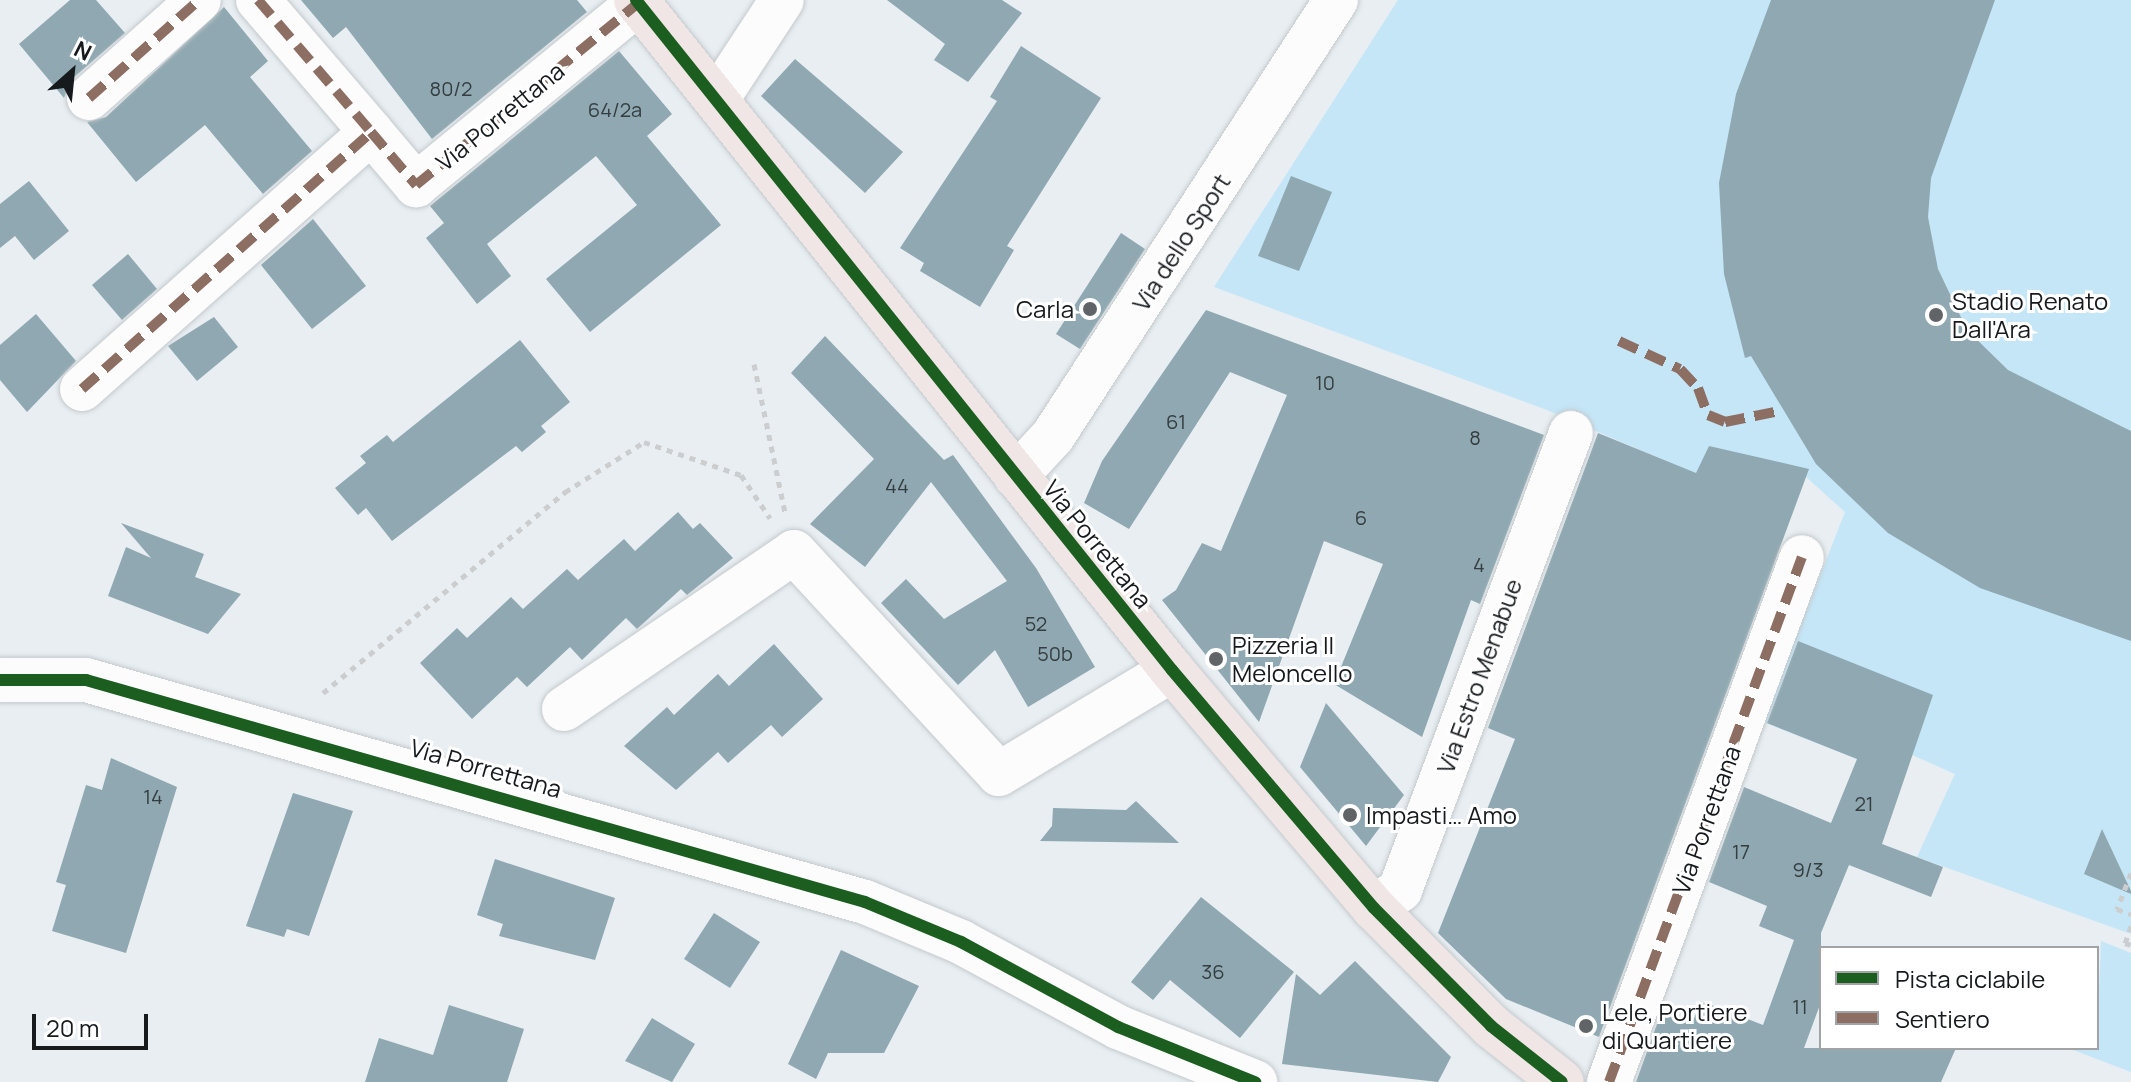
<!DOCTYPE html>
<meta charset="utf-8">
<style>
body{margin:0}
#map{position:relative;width:2131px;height:1082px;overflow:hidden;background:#e8eef2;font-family:Manrope,sans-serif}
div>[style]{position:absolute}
.green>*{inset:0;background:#c4e6f7}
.building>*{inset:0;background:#8fa8b1}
.path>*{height:5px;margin-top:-2.5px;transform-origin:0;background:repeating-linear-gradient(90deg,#cbcdcf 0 6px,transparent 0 12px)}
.roads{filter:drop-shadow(0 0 2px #c4c9cc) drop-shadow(0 0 2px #c4c9cc)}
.minor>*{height:44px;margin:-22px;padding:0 22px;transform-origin:22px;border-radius:22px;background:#fcfcfd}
.major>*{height:44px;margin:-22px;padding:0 22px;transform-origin:22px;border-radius:22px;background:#f0e6e5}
.quiet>*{height:10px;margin-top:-5px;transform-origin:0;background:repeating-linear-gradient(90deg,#8d6e63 0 20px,transparent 0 30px)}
.cycleway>*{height:12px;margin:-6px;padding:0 6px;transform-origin:6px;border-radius:6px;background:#1b5e20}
.dots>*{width:22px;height:22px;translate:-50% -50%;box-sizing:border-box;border:4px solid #fff;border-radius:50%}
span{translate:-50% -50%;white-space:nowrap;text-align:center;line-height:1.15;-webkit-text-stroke:6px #fff;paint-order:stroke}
.number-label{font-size:20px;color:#343e41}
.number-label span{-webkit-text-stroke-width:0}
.street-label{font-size:24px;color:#161a1c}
.poi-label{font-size:24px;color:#161a1c}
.left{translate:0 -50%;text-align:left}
.right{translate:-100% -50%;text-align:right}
.legend{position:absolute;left:1819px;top:946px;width:280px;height:104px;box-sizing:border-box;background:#fff;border:2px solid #a2a3a4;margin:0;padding:10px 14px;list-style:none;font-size:24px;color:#161a1c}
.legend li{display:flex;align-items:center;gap:16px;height:40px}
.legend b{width:40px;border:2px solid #a2a3a4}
.north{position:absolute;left:32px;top:32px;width:80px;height:80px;-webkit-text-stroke:6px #fff;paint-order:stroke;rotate:27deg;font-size:22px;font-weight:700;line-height:32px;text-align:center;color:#161a1c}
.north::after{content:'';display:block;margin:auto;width:28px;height:36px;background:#161a1c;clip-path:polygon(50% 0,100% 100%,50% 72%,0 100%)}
.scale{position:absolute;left:32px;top:1014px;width:116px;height:36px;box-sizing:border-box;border:4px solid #161a1c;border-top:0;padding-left:10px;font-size:24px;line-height:28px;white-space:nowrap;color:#161a1c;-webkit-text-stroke:6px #fff;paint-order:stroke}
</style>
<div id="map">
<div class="green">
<div style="clip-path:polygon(1398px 0,2131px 0,2131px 934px,1917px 857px,1955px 774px,1910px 754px,1857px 759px,1763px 722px,1845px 512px,1806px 477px,1709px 446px,1696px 474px,1547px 410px,1214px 287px)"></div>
<div style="clip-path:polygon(2101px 941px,2131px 953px,2131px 1072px,2068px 1048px,2097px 1048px)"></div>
</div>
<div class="building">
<div style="clip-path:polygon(70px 0,96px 0,125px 33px,72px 79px,64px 98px,19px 44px)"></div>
<div style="clip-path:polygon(301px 0,577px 0,587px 12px,432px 139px,346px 27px,333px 38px)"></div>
<div style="clip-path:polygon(887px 0,1002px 0,1022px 13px,968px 82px,934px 60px,945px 44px)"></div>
<div style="clip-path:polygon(1771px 0,1995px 0,1931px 178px,1928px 217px,1938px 269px,1967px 330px,2008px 370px,2131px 431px,2131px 641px,1980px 588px,1888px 533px,1816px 464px,1751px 356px,1745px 358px,1724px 274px,1719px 183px,1736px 94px)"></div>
<div style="clip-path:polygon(224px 7px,268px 61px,250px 77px,312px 151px,263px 194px,205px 125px,136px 182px,87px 122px,106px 117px)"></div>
<div style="clip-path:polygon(1021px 46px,1101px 98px,1007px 246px,1014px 250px,980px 307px,920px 271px,924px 263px,900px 248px,997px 101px,990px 97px)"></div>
<div style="clip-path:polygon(619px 51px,672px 114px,647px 136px,721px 225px,590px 332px,546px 279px,637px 205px,596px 156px,487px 244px,511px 276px,477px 304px,426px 238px,444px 223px,430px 206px)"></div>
<div style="clip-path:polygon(795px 59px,903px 152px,865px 193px,761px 96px)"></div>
<div style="clip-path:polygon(1291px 176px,1332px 192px,1299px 271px,1258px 256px)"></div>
<div style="clip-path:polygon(29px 181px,69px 231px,34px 260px,15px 236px,0 248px,0 204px)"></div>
<div style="clip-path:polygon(313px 219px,366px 286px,312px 329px,261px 265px)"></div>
<div style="clip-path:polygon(1121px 233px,1145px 249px,1080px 349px,1056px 334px)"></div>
<div style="clip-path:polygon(128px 254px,157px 289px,122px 320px,92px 285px)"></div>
<div style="clip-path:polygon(1206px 310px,1544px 435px,1480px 604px,1471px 600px,1422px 737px,1334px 684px,1383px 564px,1324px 541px,1259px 722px,1162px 600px,1176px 590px,1202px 543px,1221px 551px,1287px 395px,1230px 372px,1129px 529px,1084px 503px,1102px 461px)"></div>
<div style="clip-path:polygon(36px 314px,76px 361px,27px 412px,0 380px,0 345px)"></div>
<div style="clip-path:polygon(214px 317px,238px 347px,197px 381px,168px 346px)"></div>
<div style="clip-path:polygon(825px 336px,944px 460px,953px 455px,1036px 568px,1095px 667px,1028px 707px,995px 650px,958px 685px,881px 603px,906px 579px,944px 619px,1007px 581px,931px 482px,865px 567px,810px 524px,874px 459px,791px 373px)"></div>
<div style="clip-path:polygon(520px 340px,570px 402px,541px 426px,546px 432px,522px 452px,516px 446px,392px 541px,366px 508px,358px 515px,335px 488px,366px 463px,360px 456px,387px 435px,393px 442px)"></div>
<div style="clip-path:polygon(1598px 433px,1696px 473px,1709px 446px,1809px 469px,1599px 1037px,1506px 999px,1438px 933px,1515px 739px,1488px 728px)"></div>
<div style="clip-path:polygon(678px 512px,693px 529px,700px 523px,733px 558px,687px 595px,681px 589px,637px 629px,626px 618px,582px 660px,570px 647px,527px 687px,517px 677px,472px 719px,420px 663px,457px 628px,467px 638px,511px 597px,523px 609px,567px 569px,578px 580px,624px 539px,635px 551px)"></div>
<div style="clip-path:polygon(121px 523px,204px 554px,195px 577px,241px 594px,208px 634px,108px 596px,126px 547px,151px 558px)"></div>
<div style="clip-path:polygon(1798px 641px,1933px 695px,1882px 844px,1943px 867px,1931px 897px,1849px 865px,1821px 933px,1821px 1002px,1804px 1048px,1956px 1048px,1941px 1082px,1636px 1082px,1662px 1010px,1693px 1021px,1701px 1001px,1763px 1025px,1794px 940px,1759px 926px,1767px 906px,1709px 882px,1744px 787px,1831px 823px,1857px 759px,1767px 723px)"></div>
<div style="clip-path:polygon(774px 644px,823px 699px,782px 737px,771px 725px,728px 763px,718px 752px,676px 790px,624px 746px,667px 707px,674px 715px,718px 674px,729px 686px)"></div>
<div style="clip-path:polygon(1326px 703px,1404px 795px,1366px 846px,1300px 767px)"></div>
<div style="clip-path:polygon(111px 758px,177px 787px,126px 953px,52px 931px,66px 885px,56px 882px,86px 785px,102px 790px)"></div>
<div style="clip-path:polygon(293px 793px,353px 811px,309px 936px,287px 929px,284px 937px,246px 926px)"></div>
<div style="clip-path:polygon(1136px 801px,1179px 843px,1040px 841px,1052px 826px,1053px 808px,1126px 810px)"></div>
<div style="clip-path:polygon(2102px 829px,2131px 891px,2131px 894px,2084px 874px)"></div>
<div style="clip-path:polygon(495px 859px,615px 898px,595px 960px,499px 936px,503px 924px,477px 915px)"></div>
<div style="clip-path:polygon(1201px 897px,1294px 972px,1240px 1038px,1170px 980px,1153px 1000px,1131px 982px)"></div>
<div style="clip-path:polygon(714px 913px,760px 942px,730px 988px,684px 959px)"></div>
<div style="clip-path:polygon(841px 950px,919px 986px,884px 1053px,828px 1053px,816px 1079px,788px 1064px)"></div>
<div style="clip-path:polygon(1355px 961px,1451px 1057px,1438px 1082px,1282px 1064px,1296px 974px,1320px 995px)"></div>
<div style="clip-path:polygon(449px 1005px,524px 1029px,507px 1082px,365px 1082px,379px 1038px,433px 1055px)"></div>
<div style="clip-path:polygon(652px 1018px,695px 1044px,672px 1082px,625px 1061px)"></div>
</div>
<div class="path">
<div style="left:754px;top:364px;width:151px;rotate:78.2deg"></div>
<div style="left:323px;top:693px;width:315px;rotate:-39.7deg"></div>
<div style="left:565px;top:492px;width:93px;rotate:-32.3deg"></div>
<div style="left:644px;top:442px;width:102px;rotate:18.8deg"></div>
<div style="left:741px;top:475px;width:52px;rotate:56deg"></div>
<div style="left:2131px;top:873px;width:39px;rotate:111deg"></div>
<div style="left:2117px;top:909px;width:15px;rotate:20deg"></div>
<div style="left:2131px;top:926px;width:18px;rotate:109deg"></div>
<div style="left:2125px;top:943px;width:6px;rotate:18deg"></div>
</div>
<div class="roads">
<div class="minor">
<div style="left:258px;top:0;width:174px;rotate:49.4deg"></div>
<div style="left:89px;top:98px;width:147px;rotate:-41.7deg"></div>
<div style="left:717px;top:99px;width:118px;rotate:-56.7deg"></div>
<div style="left:82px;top:389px;width:387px;rotate:-41.6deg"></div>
<div style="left:371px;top:132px;width:70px;rotate:49.7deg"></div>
<div style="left:416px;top:185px;width:287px;rotate:-39.3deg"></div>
<div style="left:1016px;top:476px;width:54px;rotate:-47.2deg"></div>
<div style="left:1053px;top:436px;width:520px;rotate:-57.01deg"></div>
<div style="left:0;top:680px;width:86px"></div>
<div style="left:86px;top:680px;width:810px;rotate:15.91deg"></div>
<div style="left:865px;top:902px;width:104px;rotate:22.6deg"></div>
<div style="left:961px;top:942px;width:179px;rotate:28.4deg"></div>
<div style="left:1118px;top:1027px;width:148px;rotate:21.9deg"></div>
<div style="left:564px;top:709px;width:278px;rotate:-34.3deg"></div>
<div style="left:794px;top:552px;width:302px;rotate:47.3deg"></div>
<div style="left:999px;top:774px;width:202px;rotate:-31deg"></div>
<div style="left:1374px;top:908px;width:32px;rotate:-35deg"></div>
<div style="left:1400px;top:890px;width:488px;rotate:-69.5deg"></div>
<div style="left:1609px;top:1082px;width:559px;rotate:-69.82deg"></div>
</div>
<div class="major">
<div style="left:636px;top:0;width:858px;rotate:51.34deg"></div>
<div style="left:1172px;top:670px;width:312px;rotate:49.7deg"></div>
<div style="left:1374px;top:908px;width:166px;rotate:45.2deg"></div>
<div style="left:1491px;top:1026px;width:90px;rotate:38.3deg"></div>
</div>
</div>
<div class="quiet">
<div style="left:258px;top:0;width:174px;rotate:49.4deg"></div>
<div style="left:89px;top:98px;width:147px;rotate:-41.7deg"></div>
<div style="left:1619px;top:341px;width:67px;rotate:24.7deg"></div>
<div style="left:1680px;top:369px;width:26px;rotate:47deg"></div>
<div style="left:1698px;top:388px;width:29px;rotate:70deg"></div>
<div style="left:1708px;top:415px;width:18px;rotate:22deg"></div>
<div style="left:1725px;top:422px;width:55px;rotate:-11.5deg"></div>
<div style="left:82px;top:389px;width:387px;rotate:-41.6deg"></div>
<div style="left:371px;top:132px;width:70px;rotate:49.7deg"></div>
<div style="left:416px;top:185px;width:287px;rotate:-39.3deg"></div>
<div style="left:1609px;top:1082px;width:559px;rotate:-69.82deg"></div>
</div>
<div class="cycleway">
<div style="left:636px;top:0;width:858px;rotate:51.34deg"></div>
<div style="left:1172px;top:670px;width:312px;rotate:49.7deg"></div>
<div style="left:1374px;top:908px;width:166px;rotate:45.2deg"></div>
<div style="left:1491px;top:1026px;width:90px;rotate:38.3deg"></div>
<div style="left:0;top:680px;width:86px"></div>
<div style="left:86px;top:680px;width:810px;rotate:15.91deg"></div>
<div style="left:865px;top:902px;width:104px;rotate:22.6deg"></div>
<div style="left:961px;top:942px;width:179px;rotate:28.4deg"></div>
<div style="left:1118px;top:1027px;width:148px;rotate:21.9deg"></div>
</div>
<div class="dots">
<div style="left:1090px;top:309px;background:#606467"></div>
<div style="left:1936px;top:315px;background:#606467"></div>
<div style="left:1216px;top:659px;background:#606467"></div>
<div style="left:1350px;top:815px;background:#606467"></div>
<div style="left:1586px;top:1026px;background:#606467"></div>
</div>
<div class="number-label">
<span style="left:451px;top:88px">80/2</span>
<span style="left:615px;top:109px">64/2a</span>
<span style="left:1325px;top:382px">10</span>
<span style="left:1176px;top:421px">61</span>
<span style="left:1475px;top:437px">8</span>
<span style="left:897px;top:485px">44</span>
<span style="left:1361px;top:517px">6</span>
<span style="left:1479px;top:564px">4</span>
<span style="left:1036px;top:623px">52</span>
<span style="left:1055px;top:653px">50b</span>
<span style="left:153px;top:796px">14</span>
<span style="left:1864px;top:803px">21</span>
<span style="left:1741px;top:851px">17</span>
<span style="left:1808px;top:869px">9/3</span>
<span style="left:1213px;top:971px">36</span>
<span style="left:1800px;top:1006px">11</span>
</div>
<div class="street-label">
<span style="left:500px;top:116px;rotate:-39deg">Via Porrettana</span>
<span style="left:1181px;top:242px;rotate:-57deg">Via dello Sport</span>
<span style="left:1098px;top:544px;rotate:51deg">Via Porrettana</span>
<span style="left:1479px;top:676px;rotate:-70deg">Via Estro Menabue</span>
<span style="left:486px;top:768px;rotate:16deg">Via Porrettana</span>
<span style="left:1706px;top:820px;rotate:-70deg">Via Porrettana</span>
</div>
<div class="poi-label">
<span class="left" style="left:1952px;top:315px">Stadio Renato<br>Dall'Ara</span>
<span class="right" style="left:1074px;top:309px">Carla</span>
<span class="left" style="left:1232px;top:659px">Pizzeria Il<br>Meloncello</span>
<span class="left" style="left:1366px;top:815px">Impasti… Amo</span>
<span class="left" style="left:1602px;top:1026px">Lele, Portiere<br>di Quartiere</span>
</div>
<ul class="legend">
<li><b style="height:10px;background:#1b5e20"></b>Pista ciclabile</li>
<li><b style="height:10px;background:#8d6e63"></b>Sentiero</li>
</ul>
<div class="north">N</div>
<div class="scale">20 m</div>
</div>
